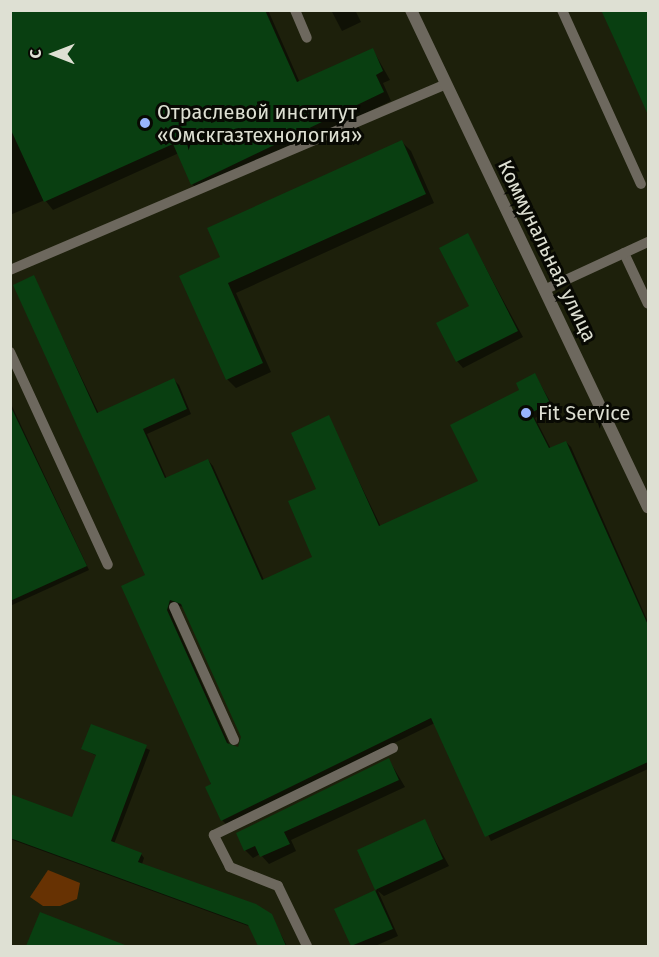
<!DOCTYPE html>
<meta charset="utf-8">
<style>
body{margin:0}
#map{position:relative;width:659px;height:957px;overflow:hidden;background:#1d200b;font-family:"Fira Sans",sans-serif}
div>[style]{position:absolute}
.forest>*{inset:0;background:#673203}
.shadow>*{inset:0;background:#0007}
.building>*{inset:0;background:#093f11}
.service>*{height:10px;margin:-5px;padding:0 5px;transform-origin:5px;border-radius:5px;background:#6d685e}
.tertiary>*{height:12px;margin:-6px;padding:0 6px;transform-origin:6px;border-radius:6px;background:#6d685e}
.dots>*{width:16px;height:16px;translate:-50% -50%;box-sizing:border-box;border:3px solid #080903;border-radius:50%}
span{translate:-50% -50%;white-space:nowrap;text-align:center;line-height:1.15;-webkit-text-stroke:6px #080903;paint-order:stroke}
.poi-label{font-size:20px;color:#dee0d3}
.left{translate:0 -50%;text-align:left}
.street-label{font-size:20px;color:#dee0d3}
.frame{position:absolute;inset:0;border:12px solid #dee0d3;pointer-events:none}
.north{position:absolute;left:24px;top:24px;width:60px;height:60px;-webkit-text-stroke:4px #080903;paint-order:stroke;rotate:270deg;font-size:16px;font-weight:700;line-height:24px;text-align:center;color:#dee0d3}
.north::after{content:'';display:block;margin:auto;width:21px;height:27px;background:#dee0d3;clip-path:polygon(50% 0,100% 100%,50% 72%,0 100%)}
</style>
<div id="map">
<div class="forest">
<div style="clip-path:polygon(48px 870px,80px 883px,77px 899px,60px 906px,43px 906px,30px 897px)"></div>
</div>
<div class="shadow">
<div style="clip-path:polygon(17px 10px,268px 10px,300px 83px,373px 50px,390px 80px,383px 83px,391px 101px,200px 192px,192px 184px,179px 153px,53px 210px,45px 200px,10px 215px,10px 13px)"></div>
<div style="clip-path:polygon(331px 10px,355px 10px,361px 22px,342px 31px)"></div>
<div style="clip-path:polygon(603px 10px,648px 10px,648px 111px)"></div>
<div style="clip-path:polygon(402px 142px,411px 151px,434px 203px,236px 293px,271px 372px,236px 388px,227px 379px,222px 258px)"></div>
<div style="clip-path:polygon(468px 235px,523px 337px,463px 368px,457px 361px,471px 307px)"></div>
<div style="clip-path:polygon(evenodd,33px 277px,99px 414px,174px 380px,179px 385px,191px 414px,147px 434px,167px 479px,208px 460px,213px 466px,264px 580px,314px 558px,318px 489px,328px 417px,381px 527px,480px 481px,521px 390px,535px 375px,554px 408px,535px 418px,551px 449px,566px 442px,571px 447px,648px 622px,648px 769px,491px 841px,435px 723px,227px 825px,222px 820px,147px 576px,33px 277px,175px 605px,184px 607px,243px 737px,237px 749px,230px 746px,172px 616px,175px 605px)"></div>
<div style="clip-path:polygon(10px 402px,89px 570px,10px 606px)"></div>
<div style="clip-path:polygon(91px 726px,150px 750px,114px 844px,141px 854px,144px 858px,142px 864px,271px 916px,287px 946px,260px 946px,251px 927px,10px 839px,10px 795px,73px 819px,97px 756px,83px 749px)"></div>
<div style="clip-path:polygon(389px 760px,405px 787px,291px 840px,296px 851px,269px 864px,260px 854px,253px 858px,245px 850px)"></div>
<div style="clip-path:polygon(424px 820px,449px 866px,384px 896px,378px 891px,398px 936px,375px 946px,352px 946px,336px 910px,377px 890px,359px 850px)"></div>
<div style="clip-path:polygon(40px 914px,117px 944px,120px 946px,28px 946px)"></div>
</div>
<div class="building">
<div style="clip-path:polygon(10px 10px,265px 10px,297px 82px,373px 48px,383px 71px,376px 75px,384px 92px,191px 185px,173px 144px,44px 202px,10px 128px)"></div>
<div style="clip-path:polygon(601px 10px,648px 10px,648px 115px,618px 47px)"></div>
<div style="clip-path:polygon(402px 140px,426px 194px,228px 283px,263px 363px,226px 380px,179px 276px,220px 257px,207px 228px)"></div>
<div style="clip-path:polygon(468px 233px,518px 331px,456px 362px,436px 323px,469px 306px,439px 248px)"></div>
<div style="clip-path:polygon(evenodd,34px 275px,97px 413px,174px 378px,187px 409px,143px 429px,165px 478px,208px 459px,262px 580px,312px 557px,288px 501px,316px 489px,291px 433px,329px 415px,379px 526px,478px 481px,450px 425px,519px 390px,516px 383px,535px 373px,550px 403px,531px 413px,549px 448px,566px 441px,648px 625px,648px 762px,485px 837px,431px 718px,221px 821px,205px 787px,211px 784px,121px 586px,145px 575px,13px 285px,34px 275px,170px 600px,181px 604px,241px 737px,238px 747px,227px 743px,167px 610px,170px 600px)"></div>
<div style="clip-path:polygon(10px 405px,87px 566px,10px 601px)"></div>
<div style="clip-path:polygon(91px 724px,147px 745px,111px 841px,142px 853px,138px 862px,256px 904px,272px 914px,286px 946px,258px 946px,248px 925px,10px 838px,10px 794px,72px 817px,96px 755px,81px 749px)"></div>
<div style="clip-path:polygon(389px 758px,399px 780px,284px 832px,290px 844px,260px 857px,255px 846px,244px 851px,236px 833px)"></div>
<div style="clip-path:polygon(425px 819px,443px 859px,375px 890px,357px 850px)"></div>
<div style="clip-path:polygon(375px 890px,393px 929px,351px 946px,334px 909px)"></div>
<div style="clip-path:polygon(40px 912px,125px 945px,125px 946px,26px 946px)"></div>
</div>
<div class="service">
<div style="left:295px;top:10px;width:30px;rotate:67deg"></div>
<div style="left:562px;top:10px;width:191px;rotate:65.6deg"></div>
<div style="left:624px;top:253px;width:56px;rotate:64.8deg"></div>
<div style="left:10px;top:270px;width:474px;rotate:-23.1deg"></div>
<div style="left:544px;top:290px;width:115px;rotate:-24.8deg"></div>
<div style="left:10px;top:352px;width:234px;rotate:65.3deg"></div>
<div style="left:174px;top:607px;width:146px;rotate:65.7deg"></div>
<div style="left:307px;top:946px;width:67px;rotate:-115.8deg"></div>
<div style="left:278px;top:886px;width:52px;rotate:-158.4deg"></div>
<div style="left:230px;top:867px;width:36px;rotate:-117deg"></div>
<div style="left:214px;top:835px;width:199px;rotate:-25.9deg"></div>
</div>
<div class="tertiary">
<div style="left:411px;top:10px;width:551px;rotate:64.51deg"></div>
</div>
<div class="dots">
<div style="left:145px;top:123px;background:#98b5fd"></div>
<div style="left:526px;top:413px;background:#98b5fd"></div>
</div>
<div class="poi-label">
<span class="left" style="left:157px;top:124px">Отраслевой институт<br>«Омскгазтехнология»</span>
<span class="left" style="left:538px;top:413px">Fit Service</span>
</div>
<div class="street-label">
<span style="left:547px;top:251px;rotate:64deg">Коммунальная улица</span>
</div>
<div class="frame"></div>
<div class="north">С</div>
</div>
